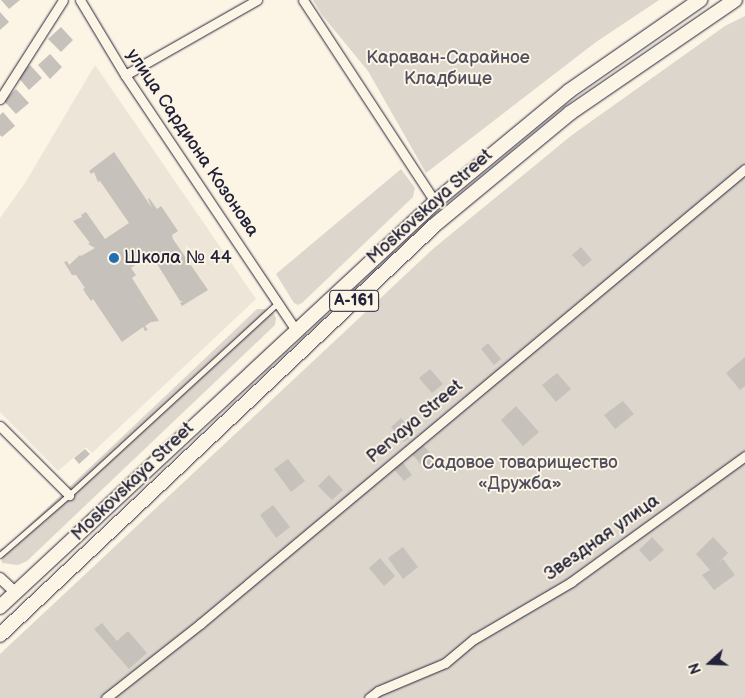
<!DOCTYPE html>
<meta charset="utf-8">
<style>
body{margin:0}
#map{position:relative;width:745px;height:698px;overflow:hidden;background:#fcf5e5;font-family:"Balsamiq Sans",sans-serif}
div>[style]{position:absolute}
.built>*{inset:0;background:#ece5d8}
.green>*{inset:0;background:#dcd6cc}
.building>*{inset:0;background:#c6c1bb}
.roads{filter:drop-shadow(0 0 1px #22223b) drop-shadow(0 0 1px #22223b)}
.service>*{height:4.5px;margin:-2.25px;padding:0 2.25px;transform-origin:2.25px;border-radius:2.25px;background:#fcf5e5}
.minor>*{height:9px;margin:-4.5px;padding:0 4.5px;transform-origin:4.5px;border-radius:4.5px;background:#fcf5e5}
.tertiary>*{height:10px;margin:-5px;padding:0 5px;transform-origin:5px;border-radius:5px;background:#fcf5e5}
.trunk>*{height:14px;margin:-7px;padding:0 7px;transform-origin:7px;border-radius:7px;background:#fcf5e5}
.dots>*{width:14px;height:14px;translate:-50% -50%;box-sizing:border-box;border:2px solid #fcf5e5;border-radius:50%}
span{translate:-50% -50%;white-space:nowrap;text-align:center;line-height:1.15;-webkit-text-stroke:4px #fcf5e5;paint-order:stroke}
.shield-label span{padding:1px 4px;background:#fcf5e5;border:1px solid;border-radius:4px;-webkit-text-stroke-width:0}
.shield-label{font-size:16px;color:#22223b;font-weight:700}
.park-label{font-size:18px;color:#504f5f}
.street-label{font-size:18px;color:#22223b}
.poi-label{font-size:18px;color:#22223b}
.left{translate:0 -50%;text-align:left}
.north{position:absolute;left:685px;top:638px;width:50px;height:50px;-webkit-text-stroke:4px #fcf5e5;paint-order:stroke;rotate:250deg;font-size:14px;font-weight:700;line-height:20px;text-align:center;color:#22223b}
.north::after{content:'';display:block;margin:auto;width:18px;height:22px;background:#22223b;clip-path:polygon(50% 0,100% 100%,50% 72%,0 100%)}
</style>
<div id="map">
<div class="built">
<div style="clip-path:polygon(95px 65px,256px 299px,92px 453px,86px 447px,58px 471px,0 412px,0 218px,25px 183px)"></div>
</div>
<div class="green">
<div style="clip-path:polygon(313px 0,659px 0,596px 42px,426px 173px,368px 71px,322px 15px)"></div>
<div style="clip-path:polygon(745px 16px,745px 698px,0 698px,0 654px,434px 248px,572px 135px,725px 26px)"></div>
<div style="clip-path:polygon(401px 169px,415px 188px,413px 197px,302px 303px,298px 305px,294px 303px,276px 274px)"></div>
<div style="clip-path:polygon(257px 309px,271px 309px,276px 318px,275px 325px,27px 561px,18px 565px,2px 563px,0 549px,6px 547px)"></div>
</div>
<div class="building">
<div style="clip-path:polygon(1px 0,20px 0,9px 9px)"></div>
<div style="clip-path:polygon(0 12px,9px 22px,0 30px)"></div>
<div style="clip-path:polygon(61px 27px,73px 40px,61px 52px,48px 39px)"></div>
<div style="clip-path:polygon(50px 54px,62px 67px,50px 79px,38px 65px)"></div>
<div style="clip-path:polygon(30px 65px,42px 78px,29px 90px,17px 76px)"></div>
<div style="clip-path:polygon(16px 89px,29px 103px,16px 114px,4px 101px)"></div>
<div style="clip-path:polygon(3px 112px,15px 126px,2px 137px,0 135px,0 115px)"></div>
<div style="clip-path:polygon(114px 152px,152px 208px,148px 199px,149px 198px,157px 209px,161px 206px,178px 231px,172px 235px,173px 239px,208px 290px,182px 306px,180px 303px,183px 301px,180px 301px,151px 254px,131px 268px,136px 275px,132px 278px,159px 321px,151px 322px,145px 326px,148px 330px,145px 331px,143px 327px,122px 342px,93px 299px,91px 301px,86px 294px,83px 289px,85px 288px,76px 275px,72px 275px,64px 262px,67px 261px,69px 265px,80px 255px,81px 256px,95px 248px,88px 244px,90px 243px,73px 221px,82px 217px,81px 215px,86px 212px,105px 239px,129px 223px,100px 181px,98px 182px,94px 172px,91px 174px,89px 171px)"></div>
<div style="clip-path:polygon(581px 247px,592px 260px,583px 267px,572px 255px)"></div>
<div style="clip-path:polygon(488px 343px,501px 359px,494px 365px,481px 349px)"></div>
<div style="clip-path:polygon(745px 357px,745px 386px,740px 390px,726px 373px)"></div>
<div style="clip-path:polygon(430px 369px,443px 384px,432px 393px,419px 378px)"></div>
<div style="clip-path:polygon(557px 373px,571px 389px,556px 402px,542px 385px)"></div>
<div style="clip-path:polygon(623px 401px,634px 414px,615px 429px,604px 415px)"></div>
<div style="clip-path:polygon(516px 406px,539px 432px,523px 446px,501px 420px)"></div>
<div style="clip-path:polygon(401px 418px,414px 434px,404px 442px,391px 427px)"></div>
<div style="clip-path:polygon(423px 445px,437px 461px,426px 470px,412px 454px)"></div>
<div style="clip-path:polygon(85px 449px,90px 454px,79px 464px,74px 458px)"></div>
<div style="clip-path:polygon(288px 459px,305px 481px,291px 492px,274px 469px)"></div>
<div style="clip-path:polygon(401px 460px,412px 475px,404px 481px,392px 467px)"></div>
<div style="clip-path:polygon(329px 475px,343px 490px,332px 500px,318px 486px)"></div>
<div style="clip-path:polygon(273px 505px,290px 527px,276px 538px,260px 515px)"></div>
<div style="clip-path:polygon(652px 537px,664px 550px,650px 562px,639px 550px)"></div>
<div style="clip-path:polygon(713px 537px,728px 553px,716px 565px,723px 559px,735px 575px,714px 590px,702px 575px,710px 570px,696px 554px)"></div>
<div style="clip-path:polygon(403px 547px,418px 567px,403px 579px,388px 558px)"></div>
<div style="clip-path:polygon(380px 558px,395px 576px,384px 586px,369px 568px)"></div>
<div style="clip-path:polygon(102px 623px,117px 641px,128px 631px,147px 653px,129px 669px,94px 629px)"></div>
</div>
<div class="roads">
<div class="service">
<div style="left:0;top:555px;width:91px;rotate:-41deg"></div>
<div style="left:69px;top:495px;width:285px;rotate:-42.6deg"></div>
</div>
<div class="minor">
<div style="left:80px;top:0;width:87px;rotate:59deg"></div>
<div style="left:125px;top:75px;width:307px;rotate:56.2deg"></div>
<div style="left:303px;top:0;width:241px;rotate:56.8deg"></div>
<div style="left:125px;top:75px;width:152px;rotate:-29.6deg"></div>
<div style="left:0;top:99px;width:117px;rotate:-57.5deg"></div>
<div style="left:0;top:426px;width:98px;rotate:45deg"></div>
<div style="left:106px;top:698px;width:120px;rotate:-38.2deg"></div>
<div style="left:200px;top:624px;width:710px;rotate:-39.86deg"></div>
<div style="left:369px;top:698px;width:11px;rotate:-38deg"></div>
<div style="left:378px;top:691px;width:73px;rotate:-22.7deg"></div>
<div style="left:445px;top:663px;width:38px;rotate:-40deg"></div>
<div style="left:474px;top:639px;width:113px;rotate:-30.4deg"></div>
<div style="left:571px;top:582px;width:215px;rotate:-35.9deg"></div>
</div>
<div class="tertiary">
<div style="left:0;top:578px;width:22px;rotate:43deg"></div>
</div>
<div class="trunk">
<div style="left:0;top:607px;width:594px;rotate:-42.95deg"></div>
<div style="left:435px;top:202px;width:174px;rotate:-39.6deg"></div>
<div style="left:569px;top:91px;width:160px;rotate:-34.8deg"></div>
<div style="left:0;top:635px;width:599px;rotate:-43.31deg"></div>
<div style="left:436px;top:224px;width:174px;rotate:-39.6deg"></div>
<div style="left:570px;top:113px;width:200px;rotate:-34.4deg"></div>
</div>
</div>
<div class="dots">
<div style="left:114px;top:258px;background:#1f6fb2"></div>
</div>
<div class="shield-label">
<span style="left:354px;top:301px">А-161</span>
</div>
<div class="park-label">
<span style="left:448px;top:69px">Караван-Сарайное<br>Кладбище</span>
<span style="left:520px;top:474px">Садовое товарищество<br>«Дружба»</span>
</div>
<div class="street-label">
<span style="left:192px;top:143px;rotate:56deg">улица Сардиона Козонова</span>
<span style="left:430px;top:207px;rotate:-42deg">Moskovskaya Street</span>
<span style="left:415px;top:422px;rotate:-40deg">Pervaya Street</span>
<span style="left:133px;top:482px;rotate:-44deg">Moskovskaya Street</span>
<span style="left:602px;top:538px;rotate:-35deg">Звездная улица</span>
</div>
<div class="poi-label">
<span class="left" style="left:124px;top:258px">Школа № 44</span>
</div>
<div class="north">N</div>
</div>
